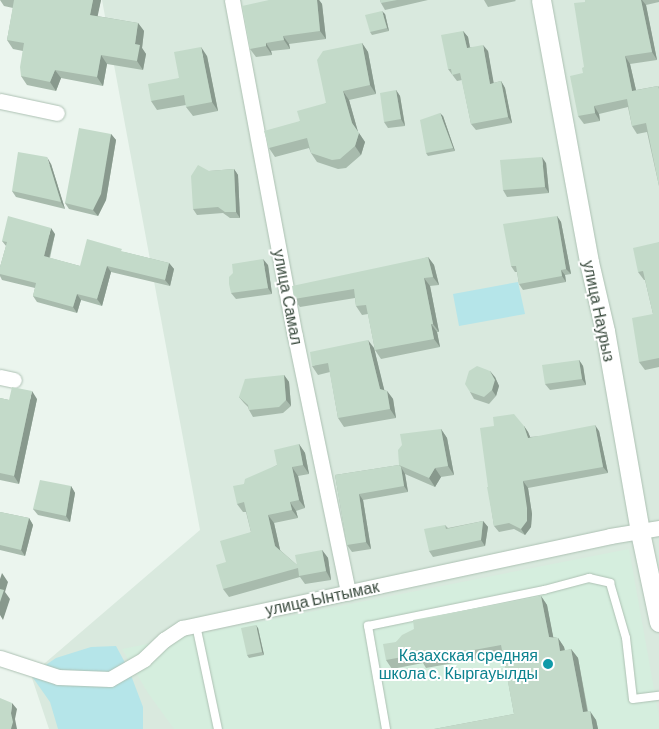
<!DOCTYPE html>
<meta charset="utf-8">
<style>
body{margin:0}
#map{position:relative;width:659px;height:729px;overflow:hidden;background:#ebf5ee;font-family:Barlow,sans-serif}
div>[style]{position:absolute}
.residential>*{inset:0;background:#d9e9de}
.education>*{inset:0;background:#d5eede}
.green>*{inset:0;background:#b5e5e9}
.roads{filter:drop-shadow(0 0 1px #adc1b3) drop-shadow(0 0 1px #adc1b3)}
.service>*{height:8px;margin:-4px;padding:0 4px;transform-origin:4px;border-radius:4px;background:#fff}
.minor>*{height:15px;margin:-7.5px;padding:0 7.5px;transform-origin:7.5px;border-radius:7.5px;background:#fff}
.tertiary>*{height:19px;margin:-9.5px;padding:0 9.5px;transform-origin:9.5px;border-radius:9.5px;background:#fff}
.wall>*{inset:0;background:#a8bbad}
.shaded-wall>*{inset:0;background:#88998d}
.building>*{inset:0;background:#c3dac9}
.dots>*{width:14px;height:14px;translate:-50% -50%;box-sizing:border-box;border:2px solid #fff;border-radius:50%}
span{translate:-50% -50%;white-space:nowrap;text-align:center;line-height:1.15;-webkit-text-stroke:4px #fff;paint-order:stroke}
.street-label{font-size:16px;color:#394a3d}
.culture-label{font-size:16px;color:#0d838f}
.right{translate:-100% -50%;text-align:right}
</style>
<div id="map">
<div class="residential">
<div style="clip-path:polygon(102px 0,659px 0,659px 729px,49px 729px,31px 675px,200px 530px)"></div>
</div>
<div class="education">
<div style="clip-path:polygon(629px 549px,659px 717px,659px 729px,174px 729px,148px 693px,122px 649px)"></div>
</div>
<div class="green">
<div style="clip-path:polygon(518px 282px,525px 314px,459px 326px,453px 294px)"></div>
<div style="clip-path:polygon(116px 646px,129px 670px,143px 707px,143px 729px,58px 729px,50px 702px,31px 675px,56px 658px,91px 647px)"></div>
</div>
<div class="roads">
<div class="service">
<div style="left:196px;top:625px;width:106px;rotate:78.1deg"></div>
<div style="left:386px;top:729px;width:105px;rotate:-99.9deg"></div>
<div style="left:368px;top:626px;width:180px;rotate:-11.6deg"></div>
<div style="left:544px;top:590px;width:47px;rotate:-14.9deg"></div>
<div style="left:589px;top:578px;width:22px;rotate:13deg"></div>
<div style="left:610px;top:583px;width:57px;rotate:73.8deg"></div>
<div style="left:626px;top:638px;width:61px;rotate:83.5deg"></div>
<div style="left:633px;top:699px;width:26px;rotate:-7deg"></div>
</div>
<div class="minor">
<div style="left:232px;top:0;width:342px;rotate:79.4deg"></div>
<div style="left:295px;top:336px;width:262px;rotate:78.3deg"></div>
<div style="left:0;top:101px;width:58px;rotate:11.9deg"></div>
<div style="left:0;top:377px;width:14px;rotate:12deg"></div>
<div style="left:0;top:658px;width:61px;rotate:18.1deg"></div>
<div style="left:58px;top:677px;width:52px;rotate:2.2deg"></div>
<div style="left:110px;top:679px;width:39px;rotate:-30deg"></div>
<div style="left:144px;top:659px;width:28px;rotate:-44deg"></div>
<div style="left:164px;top:640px;width:22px;rotate:-34deg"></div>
<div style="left:182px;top:628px;width:438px;rotate:-12.1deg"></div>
<div style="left:610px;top:536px;width:50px;rotate:-9.3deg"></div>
</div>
<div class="tertiary">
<div style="left:541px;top:0;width:266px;rotate:79.6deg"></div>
<div style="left:589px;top:262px;width:71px;rotate:76.9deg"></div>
<div style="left:605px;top:331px;width:204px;rotate:80.1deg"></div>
<div style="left:640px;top:532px;width:92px;rotate:78.1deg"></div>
</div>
</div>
<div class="wall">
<div style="clip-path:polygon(0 0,101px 0,97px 16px,138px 23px,144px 31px,142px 48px,146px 54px,143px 70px,107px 64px,103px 86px,61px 78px,56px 91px,27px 85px,21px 76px,23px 51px,13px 49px,7px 40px,13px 8px,4px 6px)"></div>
<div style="clip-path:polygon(269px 0,319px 0,322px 4px,326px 39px,289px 44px,290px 49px,271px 51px,272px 55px,256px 57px,250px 49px)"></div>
<div style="clip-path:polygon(380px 0,428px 0,385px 10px,381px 3px)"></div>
<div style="clip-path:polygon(484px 0,515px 0,516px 1px,488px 7px)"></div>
<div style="clip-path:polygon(585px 0,659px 0,659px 2px,646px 5px,657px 60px,630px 64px,636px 90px,658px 86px,659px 87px,659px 186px,647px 132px,637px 134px,632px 126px,628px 107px,599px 114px,600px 121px,584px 124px,578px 116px,584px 67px)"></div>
<div style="clip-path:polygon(385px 14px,389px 31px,372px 35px,370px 32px)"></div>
<div style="clip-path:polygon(463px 31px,468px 37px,470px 47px,488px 51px,493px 83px,501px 81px,505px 88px,512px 123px,476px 130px,471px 124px,462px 80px,457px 81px,448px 69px)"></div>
<div style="clip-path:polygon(362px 43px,368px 52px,376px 94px,349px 100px,358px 132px,365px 142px,361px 155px,346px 168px,338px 169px,317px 162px,311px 153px,309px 148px,275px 157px,269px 148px,300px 121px,326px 103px)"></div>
<div style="clip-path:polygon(207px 56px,218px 111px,193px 116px,186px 107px,186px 105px,157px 110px,151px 101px,179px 78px)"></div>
<div style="clip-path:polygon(396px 90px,400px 96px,405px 126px,388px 128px,384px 122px)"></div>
<div style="clip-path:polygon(443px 116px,455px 151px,428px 156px,426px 153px)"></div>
<div style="clip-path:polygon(111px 134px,116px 140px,106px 200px,98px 216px,69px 209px,65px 203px)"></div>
<div style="clip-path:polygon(546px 163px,549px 193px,507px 197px,503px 190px)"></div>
<div style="clip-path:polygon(51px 164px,65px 209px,16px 197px,12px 191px)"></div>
<div style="clip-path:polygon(234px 169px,238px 175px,240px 218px,230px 218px,223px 213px,197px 215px,193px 209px,209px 171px)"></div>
<div style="clip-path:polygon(557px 216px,561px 222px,571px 274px,565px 275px,566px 282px,523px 290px,519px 284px,517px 272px,515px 272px,511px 266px)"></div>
<div style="clip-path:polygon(55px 234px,50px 258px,80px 266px,124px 252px,169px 263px,174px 269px,170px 286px,111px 272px,102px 306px,81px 300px,77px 313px,37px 302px,33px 296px,35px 288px,2px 280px,0 276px,0 267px,6px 246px,2px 241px)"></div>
<div style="clip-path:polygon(659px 242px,659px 367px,645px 370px,639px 362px,653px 314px,645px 280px,644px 280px,638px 272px)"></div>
<div style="clip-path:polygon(428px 257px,434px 265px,439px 285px,430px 286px,439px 332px,437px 332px,440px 347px,381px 359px,375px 350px,368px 314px,362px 315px,356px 306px,355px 298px,300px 307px,294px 299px)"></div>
<div style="clip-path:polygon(268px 265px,272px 294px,236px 299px,231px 293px)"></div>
<div style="clip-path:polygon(374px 348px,384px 390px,387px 391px,393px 399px,396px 418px,344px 427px,338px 418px,330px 372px,318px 375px,312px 366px)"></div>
<div style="clip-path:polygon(579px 360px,583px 366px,586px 385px,550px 390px,545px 384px)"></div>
<div style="clip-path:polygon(284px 375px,289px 382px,291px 406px,283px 413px,253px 417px,249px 410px,248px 407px,244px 403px,239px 397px)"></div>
<div style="clip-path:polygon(495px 377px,499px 386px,496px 396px,489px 404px,474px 399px,470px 392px)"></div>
<div style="clip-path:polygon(0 398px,9px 400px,37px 399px,19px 484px,0 480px)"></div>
<div style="clip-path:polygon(524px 426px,528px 432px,530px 437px,599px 431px,608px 473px,528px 488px,532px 514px,531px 527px,525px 535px,514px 529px,499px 532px,494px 526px,488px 487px)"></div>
<div style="clip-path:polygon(441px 429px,447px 438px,454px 475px,441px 477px,435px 487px,405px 474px,408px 492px,363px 500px,371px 549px,352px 552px,347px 545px,335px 475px,399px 465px)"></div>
<div style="clip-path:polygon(299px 444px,305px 453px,309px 474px,298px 476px,305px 508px,296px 511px,298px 518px,274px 523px,280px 550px,297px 565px,322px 550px,328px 558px,331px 580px,305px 584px,300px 577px,229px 597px,223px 589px,226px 562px,251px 532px,246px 512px,243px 512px,237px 504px,244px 484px,277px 465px)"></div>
<div style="clip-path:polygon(71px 486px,75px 493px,70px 522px,38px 515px,33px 509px)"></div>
<div style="clip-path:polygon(0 512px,29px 518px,33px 525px,25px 556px,0 550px)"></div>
<div style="clip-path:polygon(483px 521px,488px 527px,485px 546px,433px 557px,429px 551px,445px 525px,448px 528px)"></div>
<div style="clip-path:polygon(541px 596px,547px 605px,553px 637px,558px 638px,564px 647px,565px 651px,571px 649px,578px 658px,588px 711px,596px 720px,598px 729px,434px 729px,514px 714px,503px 654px,426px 668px,423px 663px,392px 669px,386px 660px,396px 642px)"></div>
<div style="clip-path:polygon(258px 628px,264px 655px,249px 658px,247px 655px)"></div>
</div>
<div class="shaded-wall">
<div style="clip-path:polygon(93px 0,101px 0,96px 24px,90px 15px)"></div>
<div style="clip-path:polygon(317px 0,319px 0,322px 4px,326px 39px,320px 31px)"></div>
<div style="clip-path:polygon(641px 0,642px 0,646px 5px,657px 60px,652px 52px)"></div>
<div style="clip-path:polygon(382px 11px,385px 14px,389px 31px,387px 28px)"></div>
<div style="clip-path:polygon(138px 23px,144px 31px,142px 48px,146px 54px,143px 70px,137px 61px,135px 44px)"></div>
<div style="clip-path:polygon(463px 31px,468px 37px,471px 54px,467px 48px)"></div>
<div style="clip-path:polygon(283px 36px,289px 44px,290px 49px,284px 40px)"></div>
<div style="clip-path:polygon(266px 43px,271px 51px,272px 55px,266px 46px)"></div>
<div style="clip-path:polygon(362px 43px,368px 52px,376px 94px,370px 85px)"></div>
<div style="clip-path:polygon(483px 45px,488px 51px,495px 90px,490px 84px)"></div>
<div style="clip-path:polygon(201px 47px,207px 56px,218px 111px,212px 102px)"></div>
<div style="clip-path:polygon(101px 55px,107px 64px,103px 86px,97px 77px)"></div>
<div style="clip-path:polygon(625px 56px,630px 64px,638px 99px,632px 91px)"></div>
<div style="clip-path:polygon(55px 70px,61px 78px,56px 91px,50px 82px)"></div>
<div style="clip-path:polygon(501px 81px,505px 88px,512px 123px,508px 117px)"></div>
<div style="clip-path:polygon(396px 90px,400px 96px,405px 126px,401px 119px)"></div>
<div style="clip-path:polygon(343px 91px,349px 100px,358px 132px,352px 123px)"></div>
<div style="clip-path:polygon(594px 106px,599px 114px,600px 121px,595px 113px)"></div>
<div style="clip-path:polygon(440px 113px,443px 116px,455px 151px,453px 148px)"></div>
<div style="clip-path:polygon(359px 133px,365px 142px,361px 155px,355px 146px)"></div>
<div style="clip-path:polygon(111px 134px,116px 140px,106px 200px,98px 216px,93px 210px)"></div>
<div style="clip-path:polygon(47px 157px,51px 164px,65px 209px,61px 202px)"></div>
<div style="clip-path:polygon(542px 157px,546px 163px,549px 193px,545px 187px)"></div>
<div style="clip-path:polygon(234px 169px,238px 175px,240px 218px,236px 212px)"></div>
<div style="clip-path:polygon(557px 216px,561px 222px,571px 274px,566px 269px)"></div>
<div style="clip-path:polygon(51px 228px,55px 234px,48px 262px,44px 256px)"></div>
<div style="clip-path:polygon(428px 257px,434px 265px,439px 285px,433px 277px)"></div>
<div style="clip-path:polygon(263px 259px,268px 265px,272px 294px,268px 288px)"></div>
<div style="clip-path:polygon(169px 263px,174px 269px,170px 286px,165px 280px)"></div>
<div style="clip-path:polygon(107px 266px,111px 272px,102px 306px,97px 299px)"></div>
<div style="clip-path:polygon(561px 270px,565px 275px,566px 282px,562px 276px)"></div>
<div style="clip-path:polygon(424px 278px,430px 286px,439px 332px,433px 324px)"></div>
<div style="clip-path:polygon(77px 294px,81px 300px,77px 313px,73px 307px)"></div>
<div style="clip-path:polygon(431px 324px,437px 332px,440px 347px,434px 339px)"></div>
<div style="clip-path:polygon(368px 340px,374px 348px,386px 397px,380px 389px)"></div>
<div style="clip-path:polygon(579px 360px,583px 366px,586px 385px,582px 379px)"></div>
<div style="clip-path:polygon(490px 371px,495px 377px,499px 386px,496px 396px,492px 390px)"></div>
<div style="clip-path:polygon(284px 375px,289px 382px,291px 406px,286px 400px)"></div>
<div style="clip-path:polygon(32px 391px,37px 399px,19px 484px,14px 476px)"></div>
<div style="clip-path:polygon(387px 391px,393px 399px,396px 418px,390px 409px)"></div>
<div style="clip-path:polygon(595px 425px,599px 431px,608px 473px,603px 467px)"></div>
<div style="clip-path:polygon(524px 426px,528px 432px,533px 444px,528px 438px)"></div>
<div style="clip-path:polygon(441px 429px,447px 438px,454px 475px,448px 466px)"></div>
<div style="clip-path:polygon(299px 444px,305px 453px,309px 474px,303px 465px)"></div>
<div style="clip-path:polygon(292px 467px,298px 476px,305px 508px,299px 500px)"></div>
<div style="clip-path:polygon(401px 467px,405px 474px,408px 492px,404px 486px)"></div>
<div style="clip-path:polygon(435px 468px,441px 477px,435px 487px,429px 478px)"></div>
<div style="clip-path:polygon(523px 481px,528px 488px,532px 514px,531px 527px,525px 535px,521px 529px)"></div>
<div style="clip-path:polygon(71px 486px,75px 493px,70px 522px,66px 516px)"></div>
<div style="clip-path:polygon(359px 494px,363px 500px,371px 549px,366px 542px)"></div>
<div style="clip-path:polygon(290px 502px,296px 511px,298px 518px,292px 510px)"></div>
<div style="clip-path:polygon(268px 515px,274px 523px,281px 554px,275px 546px)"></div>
<div style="clip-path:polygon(29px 518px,33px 525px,25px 556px,21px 550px)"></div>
<div style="clip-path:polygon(483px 521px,488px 527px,485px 546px,481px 540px)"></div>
<div style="clip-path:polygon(322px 550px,328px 558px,331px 580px,326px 571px)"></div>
<div style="clip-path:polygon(2px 573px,8px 582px,5px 592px,10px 599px,3px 620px,0 615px,0 579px)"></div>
<div style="clip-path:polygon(541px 596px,547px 605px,555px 646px,549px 637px)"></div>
<div style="clip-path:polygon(256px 625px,258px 628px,264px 655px,262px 652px)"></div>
<div style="clip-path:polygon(558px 638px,564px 647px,567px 660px,560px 651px)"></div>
<div style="clip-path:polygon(571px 649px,578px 658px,589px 721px,583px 712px)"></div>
<div style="clip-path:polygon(12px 703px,17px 709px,15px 719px,17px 729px,11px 729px,11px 713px)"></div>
<div style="clip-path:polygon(590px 711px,596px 720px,598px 729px,593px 729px)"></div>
</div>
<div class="building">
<div style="clip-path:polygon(13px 0,93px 0,90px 15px,138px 23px,135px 44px,140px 45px,137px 61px,101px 55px,97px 77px,55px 70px,50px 82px,21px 76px,20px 67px,24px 43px,7px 40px,14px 0)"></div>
<div style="clip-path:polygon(269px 0,317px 0,320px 31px,283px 36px,284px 40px,266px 43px,266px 46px,250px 49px,242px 6px)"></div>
<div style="clip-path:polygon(380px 0,397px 0,381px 3px)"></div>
<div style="clip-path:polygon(585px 0,641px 0,652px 52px,625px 56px,632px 91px,658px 86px,659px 89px,659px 186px,646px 123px,632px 126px,627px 99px,594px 106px,595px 113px,578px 116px,570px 76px,583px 73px,582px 68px,584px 67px,574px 3px,585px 2px)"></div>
<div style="clip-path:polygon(382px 11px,387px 28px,370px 32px,365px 15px)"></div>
<div style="clip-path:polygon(463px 31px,467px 48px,483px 45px,490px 84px,501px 81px,508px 117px,471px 124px,460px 73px,452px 75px,451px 69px,448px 69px,441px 35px)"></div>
<div style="clip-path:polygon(362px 43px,370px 85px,343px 91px,352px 123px,359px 133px,355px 146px,340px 159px,332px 160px,311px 153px,307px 138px,269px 148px,264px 131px,300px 121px,297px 111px,326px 103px,317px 60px,323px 51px)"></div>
<div style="clip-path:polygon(201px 47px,212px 102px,186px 107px,184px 95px,151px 101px,148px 84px,179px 78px,174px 52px)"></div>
<div style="clip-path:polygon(396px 90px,401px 119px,384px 122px,380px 93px)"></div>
<div style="clip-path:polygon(440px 113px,453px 148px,426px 153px,420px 120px)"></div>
<div style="clip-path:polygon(79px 128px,111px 134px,101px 194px,93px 210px,65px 203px)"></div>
<div style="clip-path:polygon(18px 152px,47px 157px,61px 202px,12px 191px)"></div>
<div style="clip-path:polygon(542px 157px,545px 187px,503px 190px,500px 160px)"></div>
<div style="clip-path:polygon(198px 165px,209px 171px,234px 169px,236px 212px,225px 212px,218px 207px,193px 209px,191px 176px)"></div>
<div style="clip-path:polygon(8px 216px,51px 228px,44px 256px,80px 266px,87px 239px,122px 249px,121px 251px,169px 263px,165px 280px,107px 266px,97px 299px,77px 294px,73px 307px,33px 296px,36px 283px,0 274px,0 267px,7px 242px,2px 241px)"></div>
<div style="clip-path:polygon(557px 216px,566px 269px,561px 270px,562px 276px,519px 284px,516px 266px,511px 266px,503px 224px)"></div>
<div style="clip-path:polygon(659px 242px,659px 358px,639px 362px,632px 318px,653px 314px,643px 271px,638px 272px,633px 248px)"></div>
<div style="clip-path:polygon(428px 257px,433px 277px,424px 278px,433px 324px,431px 324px,434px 339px,375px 350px,366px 305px,356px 306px,354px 289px,294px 299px,292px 286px)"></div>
<div style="clip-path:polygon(263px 259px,268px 288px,231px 293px,229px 284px,229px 277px,233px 273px,232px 264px)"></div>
<div style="clip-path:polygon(368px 340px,380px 389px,387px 391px,390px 409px,338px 418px,328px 363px,312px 366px,310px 352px)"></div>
<div style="clip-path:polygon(579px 360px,582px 379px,545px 384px,542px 365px)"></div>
<div style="clip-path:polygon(477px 366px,490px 371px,495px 380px,492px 390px,484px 397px,470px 392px,465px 384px,469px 371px)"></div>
<div style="clip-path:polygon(284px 375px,286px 400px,279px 407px,249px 410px,248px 405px,239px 397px,245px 379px)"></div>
<div style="clip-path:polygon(12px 387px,32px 391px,14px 476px,0 473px,0 398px,9px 400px)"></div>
<div style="clip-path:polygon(514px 414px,524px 426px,528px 438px,595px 425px,603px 467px,523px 481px,527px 508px,527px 521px,521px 529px,509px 523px,494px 526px,487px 487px,488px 487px,480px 428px,494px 426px,493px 417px)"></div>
<div style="clip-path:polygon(441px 429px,448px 466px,435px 468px,429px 478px,399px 465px,398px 450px,402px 445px,400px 434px)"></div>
<div style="clip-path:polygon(299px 444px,303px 465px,292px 467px,299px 500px,290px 502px,292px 510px,268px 515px,275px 546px,297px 565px,295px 555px,322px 550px,326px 571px,299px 576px,298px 568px,223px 589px,216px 565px,226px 562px,220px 541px,251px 532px,244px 502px,237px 504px,233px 486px,244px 484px,245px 479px,277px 465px,274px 450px)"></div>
<div style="clip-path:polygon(399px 465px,401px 467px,404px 486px,359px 494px,366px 542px,347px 545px,335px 475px)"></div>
<div style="clip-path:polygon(40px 480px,71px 486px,66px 516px,33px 509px)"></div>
<div style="clip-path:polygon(0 512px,29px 518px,21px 550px,0 545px)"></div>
<div style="clip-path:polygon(483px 521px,481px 540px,429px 551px,424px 529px,445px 525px,446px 529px)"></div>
<div style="clip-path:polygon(0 589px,4px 590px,0 602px)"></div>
<div style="clip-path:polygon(541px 596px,549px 637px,558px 638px,560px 651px,571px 649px,583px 712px,590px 711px,593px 729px,434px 729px,514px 714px,501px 645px,420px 660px,419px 654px,386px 660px,383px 644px,396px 642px,402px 635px,414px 629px,413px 620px)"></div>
<div style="clip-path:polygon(256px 625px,262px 652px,247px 655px,241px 628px)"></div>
<div style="clip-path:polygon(0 698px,12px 703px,11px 713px,13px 722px,11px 729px,0 729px)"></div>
</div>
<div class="dots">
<div style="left:548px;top:664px;background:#0f9aa8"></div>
</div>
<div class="street-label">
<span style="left:288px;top:297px;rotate:79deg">улица Самал</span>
<span style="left:599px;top:311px;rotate:78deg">улица Наурыз</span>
<span style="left:322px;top:598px;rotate:-12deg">улица Ынтымак</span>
</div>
<div class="culture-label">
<span class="right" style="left:538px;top:664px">Казахская средняя<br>школа с. Кыргауылды</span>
</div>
</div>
